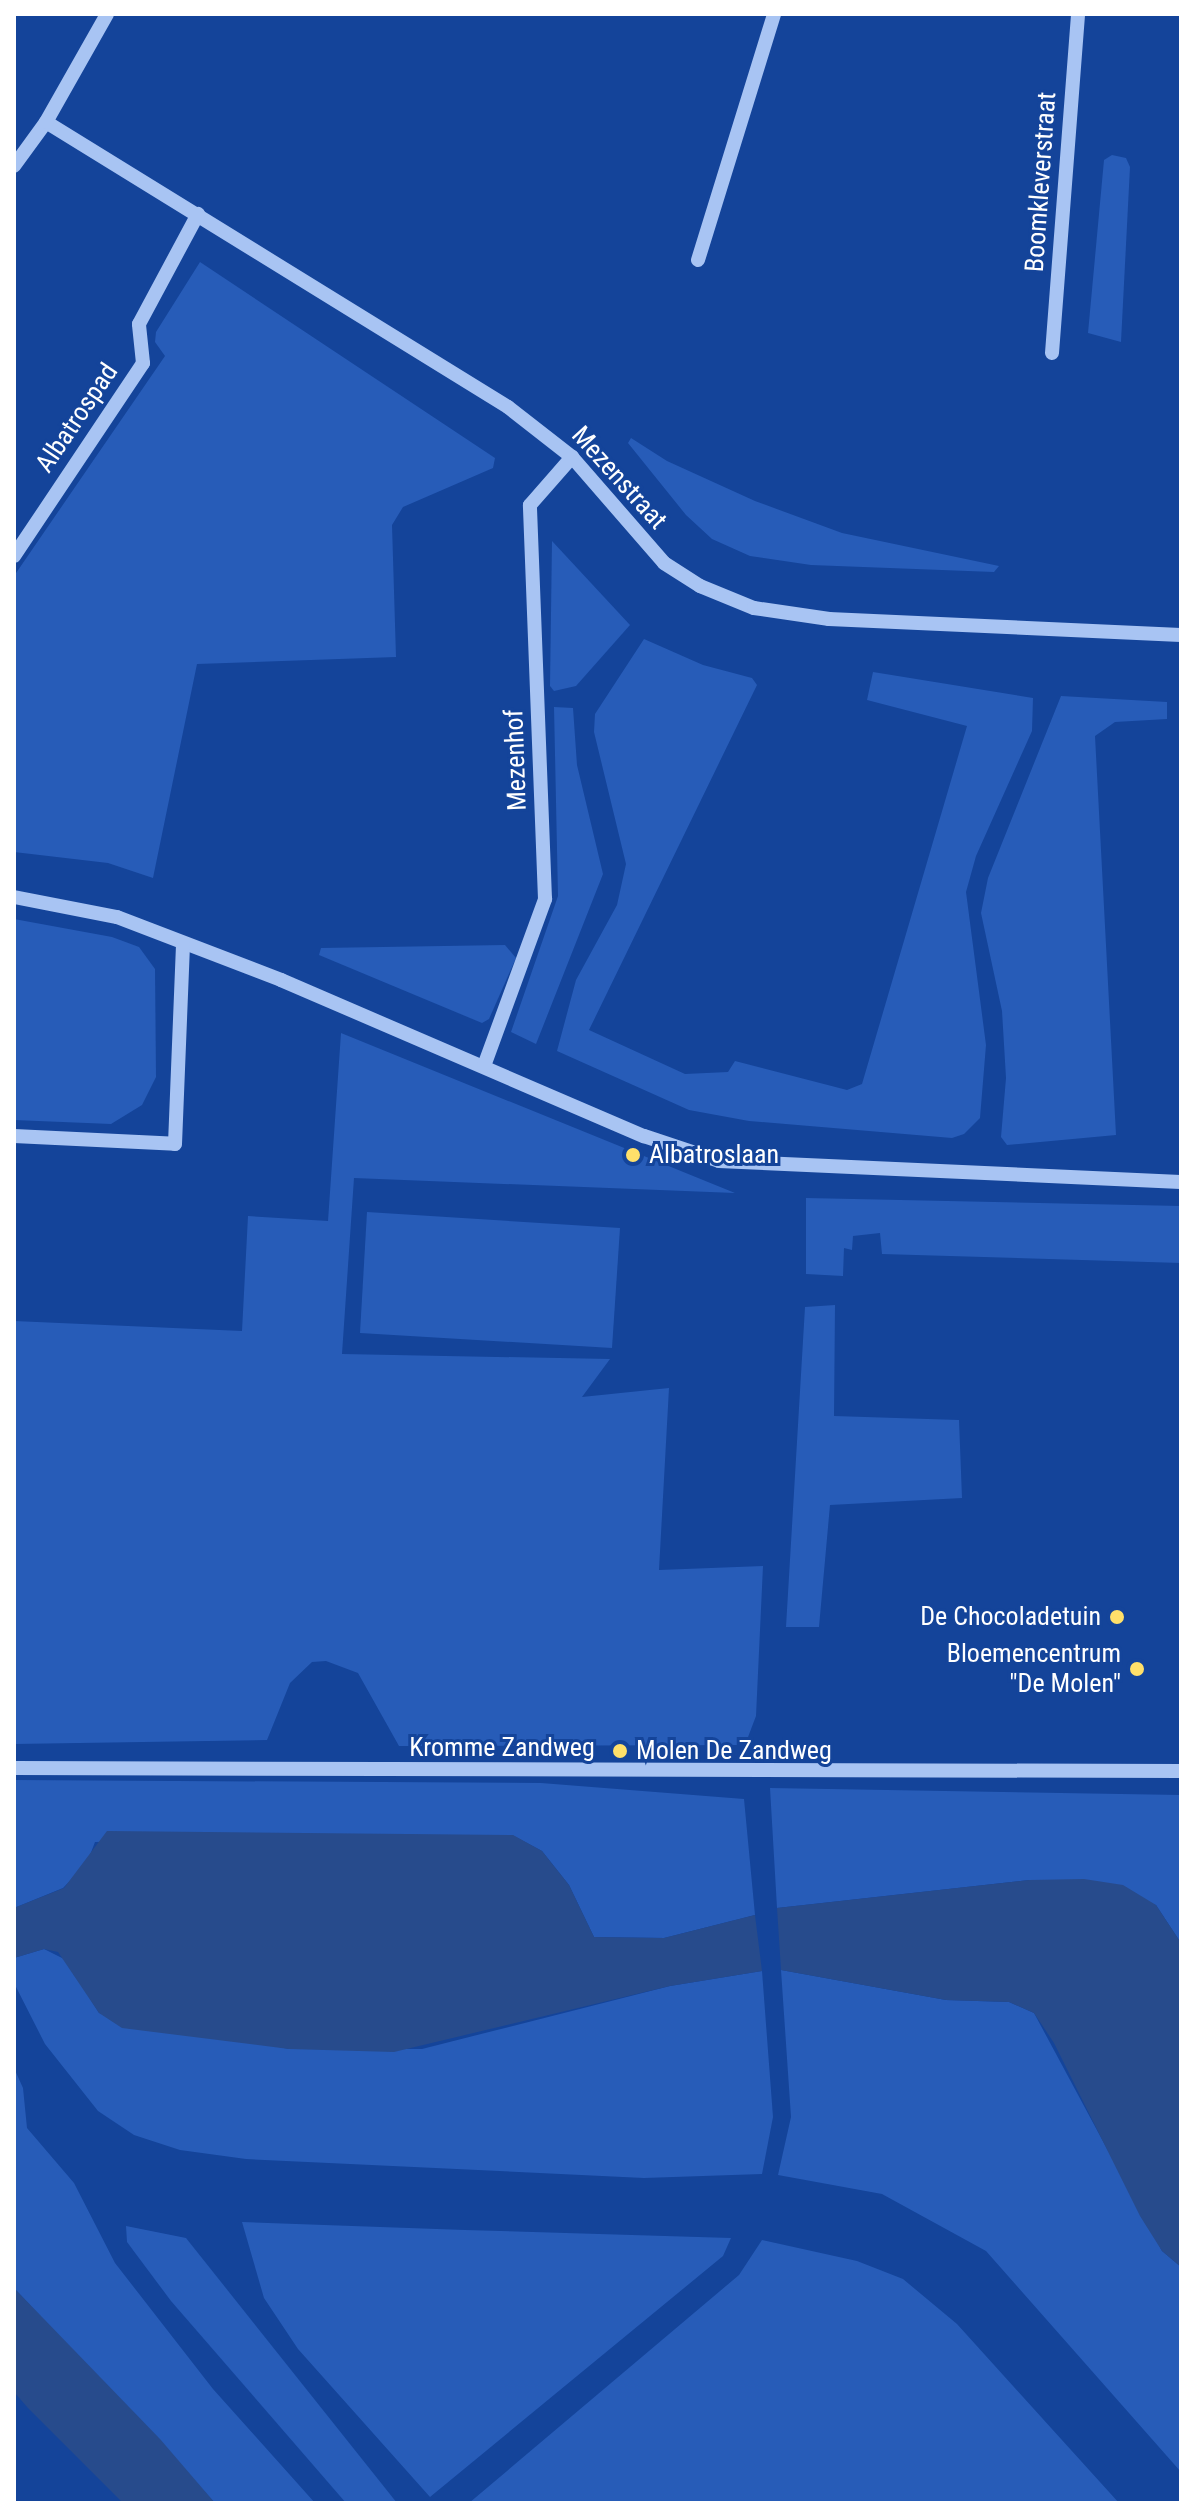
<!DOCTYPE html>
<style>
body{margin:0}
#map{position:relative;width:1195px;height:2517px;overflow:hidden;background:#14449a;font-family:"Roboto Condensed",sans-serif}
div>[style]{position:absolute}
.green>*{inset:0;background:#275cb8}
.water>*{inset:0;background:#274b8c}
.minor>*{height:14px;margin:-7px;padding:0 7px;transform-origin:7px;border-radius:7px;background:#a8c4f3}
.dots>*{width:22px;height:22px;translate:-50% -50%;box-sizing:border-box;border:4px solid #14449a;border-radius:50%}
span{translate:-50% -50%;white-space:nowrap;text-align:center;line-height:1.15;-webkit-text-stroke:6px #14449a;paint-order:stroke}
.street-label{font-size:26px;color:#fff}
.poi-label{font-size:26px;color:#fff}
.left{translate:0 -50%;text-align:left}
.right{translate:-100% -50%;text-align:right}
.frame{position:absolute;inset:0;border:16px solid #fff;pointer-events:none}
</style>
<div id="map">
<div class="green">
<div style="clip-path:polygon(1112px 155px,1126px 158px,1130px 167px,1121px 342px,1088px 333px,1104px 160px)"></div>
<div style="clip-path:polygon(200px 262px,495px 458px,493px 468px,403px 507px,392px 525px,396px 657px,197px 664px,153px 878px,108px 863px,14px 852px,14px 576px,165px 356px,155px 342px,156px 332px)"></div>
<div style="clip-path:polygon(631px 438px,667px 461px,755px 501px,842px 533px,999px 566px,994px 572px,811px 565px,750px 556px,712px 539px,686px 515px,628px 443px)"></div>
<div style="clip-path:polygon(552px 541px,630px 625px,576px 686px,554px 691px,550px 686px)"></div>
<div style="clip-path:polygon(644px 639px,703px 665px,752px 678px,757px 685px,589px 1030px,685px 1074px,728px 1072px,735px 1061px,847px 1090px,862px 1084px,967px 726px,867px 700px,873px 672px,1033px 698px,1032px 731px,976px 856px,966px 892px,986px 1045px,980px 1118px,964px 1134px,952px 1138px,749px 1121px,689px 1110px,557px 1051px,576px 980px,617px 905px,626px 864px,594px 732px,595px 714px)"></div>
<div style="clip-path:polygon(1061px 696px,1167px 702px,1167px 719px,1115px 722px,1095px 736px,1116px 1135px,1007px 1145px,1001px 1137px,1006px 1078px,1002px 1011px,981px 913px,988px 878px)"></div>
<div style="clip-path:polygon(554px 707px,573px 708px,577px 765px,603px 874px,536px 1044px,511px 1032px,558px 896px)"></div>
<div style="clip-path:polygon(14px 919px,112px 937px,139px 947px,155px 969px,156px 1077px,142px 1105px,111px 1124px,14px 1120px)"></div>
<div style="clip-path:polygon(505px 945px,516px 958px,489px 1019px,482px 1023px,319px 955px,321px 948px)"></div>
<div style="clip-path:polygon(341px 1033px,735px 1193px,354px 1178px,342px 1354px,610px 1359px,582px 1397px,669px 1388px,659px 1570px,763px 1566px,756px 1716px,745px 1745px,399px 1746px,358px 1673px,326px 1661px,312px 1662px,290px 1683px,267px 1740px,14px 1744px,14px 1321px,242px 1331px,248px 1216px,328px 1221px)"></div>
<div style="clip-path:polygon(806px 1198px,1181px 1206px,1181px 1263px,882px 1254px,880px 1233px,853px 1236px,852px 1250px,844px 1248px,843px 1276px,806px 1274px)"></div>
<div style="clip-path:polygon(367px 1212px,620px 1228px,612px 1348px,360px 1333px)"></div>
<div style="clip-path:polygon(835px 1305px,834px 1416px,959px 1420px,962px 1498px,830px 1505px,819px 1627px,786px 1627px,805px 1307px)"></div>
<div style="clip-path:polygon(14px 1780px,541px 1783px,744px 1799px,755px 1915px,664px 1938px,594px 1937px,569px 1885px,542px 1851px,512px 1835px,95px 1842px,87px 1863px,63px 1888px,14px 1908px)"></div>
<div style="clip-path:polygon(770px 1788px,1181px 1795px,1181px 1943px,1156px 1905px,1029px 1880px,777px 1908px)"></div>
<div style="clip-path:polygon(44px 1949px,66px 1960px,99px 2013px,289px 2049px,422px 2049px,670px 1986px,762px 1971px,773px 2117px,762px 2174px,644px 2178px,246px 2159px,180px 2150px,134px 2135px,98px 2111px,45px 2044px,14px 1983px,14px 1958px)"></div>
<div style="clip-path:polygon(781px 1970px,946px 2000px,1009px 2002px,1034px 2013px,1162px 2251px,1181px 2267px,1181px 2472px,986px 2251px,882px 2194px,778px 2175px,791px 2117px)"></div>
<div style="clip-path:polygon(14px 2068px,23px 2088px,27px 2128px,74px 2183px,115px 2263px,213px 2389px,315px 2503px,215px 2503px,14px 2288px)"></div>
<div style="clip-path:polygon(242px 2222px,465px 2230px,731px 2238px,723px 2256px,430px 2497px,298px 2349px,264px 2298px)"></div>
<div style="clip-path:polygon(126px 2226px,186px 2238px,397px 2503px,346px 2503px,171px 2301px,127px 2242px)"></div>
<div style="clip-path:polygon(762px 2240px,857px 2261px,903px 2279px,957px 2324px,1119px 2503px,469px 2503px,739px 2275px)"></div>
</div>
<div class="water">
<div style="clip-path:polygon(107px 1831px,513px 1835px,542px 1851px,569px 1885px,594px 1937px,664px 1938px,755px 1915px,762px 1971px,670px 1986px,394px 2052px,289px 2049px,122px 2028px,99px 2013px,58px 1952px,44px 1949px,14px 1958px,14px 1908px,64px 1888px)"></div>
<div style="clip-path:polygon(1084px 1879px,1123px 1885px,1156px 1905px,1181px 1943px,1181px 2267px,1162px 2251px,1140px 2216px,1054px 2043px,1034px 2013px,1009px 2002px,946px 2000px,781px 1970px,777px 1908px,1029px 1880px)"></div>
<div style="clip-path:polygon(14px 2288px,160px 2439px,215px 2503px,123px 2503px,28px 2408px,14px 2392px)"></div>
</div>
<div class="minor">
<div style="left:46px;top:122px;width:543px;rotate:31.67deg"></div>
<div style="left:508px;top:407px;width:81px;rotate:38deg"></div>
<div style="left:572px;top:457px;width:140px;rotate:49deg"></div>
<div style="left:664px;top:563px;width:43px;rotate:32.6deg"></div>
<div style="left:700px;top:586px;width:58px;rotate:22.2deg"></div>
<div style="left:754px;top:608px;width:76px;rotate:8.3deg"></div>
<div style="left:829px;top:619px;width:352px;rotate:2.6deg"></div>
<div style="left:14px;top:166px;width:54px;rotate:-54deg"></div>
<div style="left:46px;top:122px;width:124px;rotate:-60.5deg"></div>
<div style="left:698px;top:260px;width:257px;rotate:-72.8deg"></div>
<div style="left:1052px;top:353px;width:340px;rotate:-85.6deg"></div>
<div style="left:14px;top:556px;width:232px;rotate:-56.2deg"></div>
<div style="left:143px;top:363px;width:39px;rotate:-96deg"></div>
<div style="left:139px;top:324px;width:125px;rotate:-61.8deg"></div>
<div style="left:14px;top:897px;width:105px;rotate:11deg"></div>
<div style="left:117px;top:917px;width:176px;rotate:21deg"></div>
<div style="left:281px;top:980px;width:395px;rotate:23.3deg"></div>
<div style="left:644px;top:1136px;width:79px;rotate:18.4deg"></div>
<div style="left:719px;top:1161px;width:462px;rotate:2.6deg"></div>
<div style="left:484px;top:1066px;width:178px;rotate:-69.9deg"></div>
<div style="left:545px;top:899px;width:394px;rotate:-92.2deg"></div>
<div style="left:530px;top:505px;width:64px;rotate:-48.8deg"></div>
<div style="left:14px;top:1136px;width:161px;rotate:2.8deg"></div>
<div style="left:175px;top:1144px;width:200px;rotate:-87.7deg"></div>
<div style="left:14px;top:1768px;width:1167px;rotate:0.15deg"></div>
</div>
<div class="dots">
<div style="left:633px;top:1155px;background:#ffe06a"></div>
<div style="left:1117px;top:1617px;background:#ffe06a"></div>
<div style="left:1137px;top:1669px;background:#ffe06a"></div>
<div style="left:620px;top:1751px;background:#ffe06a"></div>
</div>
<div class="street-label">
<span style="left:1041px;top:182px;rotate:-86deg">Boomkleverstraat</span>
<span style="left:77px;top:418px;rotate:-56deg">Albatrospad</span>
<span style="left:619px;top:478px;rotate:48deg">Mezenstraat</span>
<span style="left:516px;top:760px;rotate:-92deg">Mezenhof</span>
<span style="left:502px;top:1748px">Kromme Zandweg</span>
</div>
<div class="poi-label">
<span class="left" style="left:649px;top:1155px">Albatroslaan</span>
<span class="right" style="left:1101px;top:1617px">De Chocoladetuin</span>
<span class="right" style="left:1121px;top:1669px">Bloemencentrum<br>"De Molen"</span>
<span class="left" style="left:636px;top:1751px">Molen De Zandweg</span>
</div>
<div class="frame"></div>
</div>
